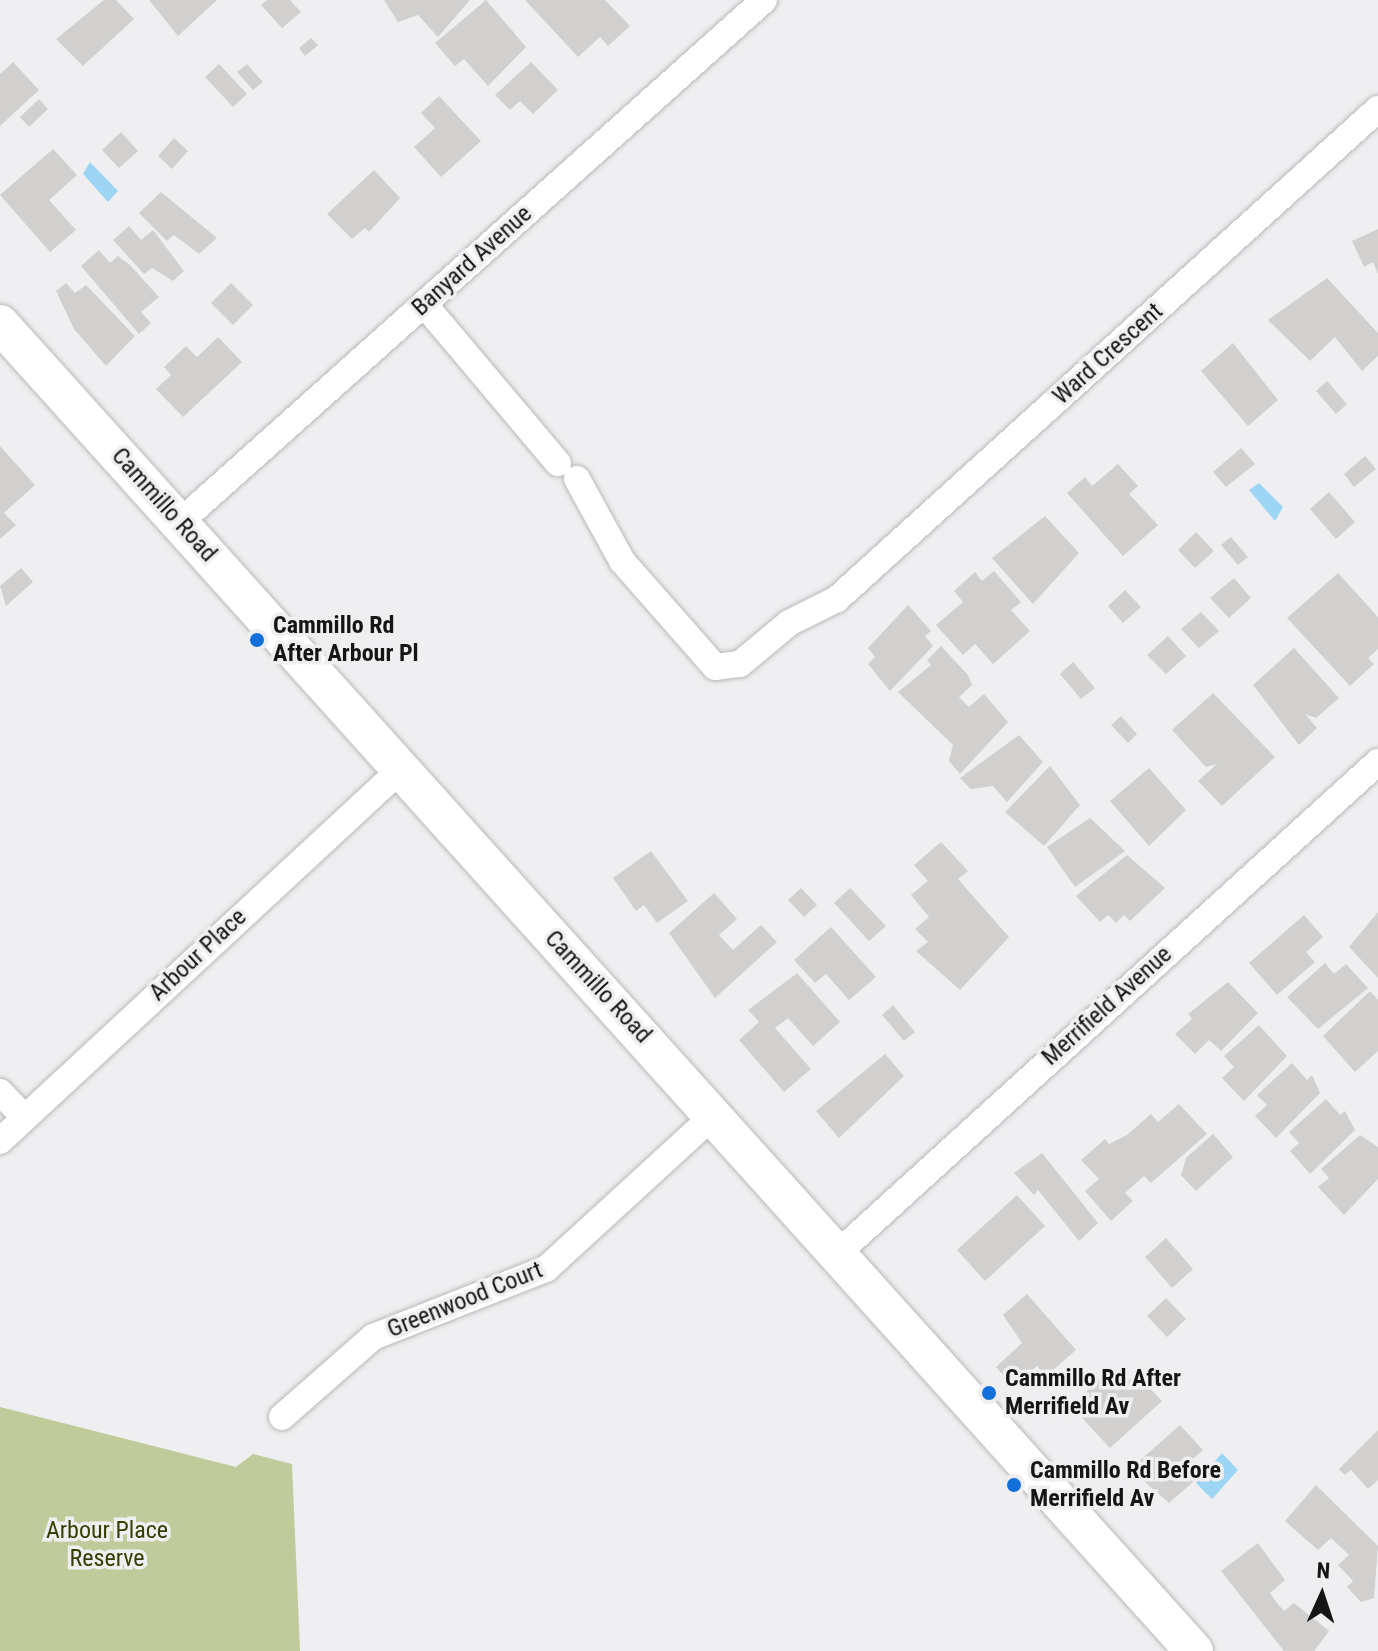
<!DOCTYPE html>
<style>
body{margin:0}
#map{position:relative;width:1378px;height:1651px;overflow:hidden;background:#efeff1;font-family:"Roboto Condensed",sans-serif}
div>[style]{position:absolute}
.green>*{inset:0;background:#bfcb9a}
.water>*{inset:0;background:#9cd6f4}
.building>*{inset:0;background:#d1d0ce}
.roads{filter:drop-shadow(0 0 2px #b9b9bc) drop-shadow(0 0 2px #b9b9bc)}
.street>*{height:26px;margin:-13px;padding:0 13px;transform-origin:13px;border-radius:13px;background:#fff}
.secondary>*{height:38px;margin:-19px;padding:0 19px;transform-origin:19px;border-radius:19px;background:#fff}
.dots>*{width:22px;height:22px;translate:-50% -50%;box-sizing:border-box;border:4px solid #efeff1;border-radius:50%}
span{translate:-50% -50%;white-space:nowrap;text-align:center;line-height:1.15;-webkit-text-stroke:7px #efeff1;paint-order:stroke}
.street-label{font-size:24px;color:#151516}
.poi-label{font-size:24px;color:#151516;font-weight:700}
.left{translate:0 -50%;text-align:left}
.park-label{font-size:24px;color:#363f00}
.north{position:absolute;left:1282px;top:1555px;width:80px;height:80px;-webkit-text-stroke:6px #efeff1;paint-order:stroke;rotate:3deg;font-size:22px;font-weight:700;line-height:32px;text-align:center;color:#151516}
.north::after{content:'';display:block;margin:auto;width:28px;height:36px;background:#151516;clip-path:polygon(50% 0,100% 100%,50% 72%,0 100%)}
</style>
<div id="map">
<div class="green">
<div style="clip-path:polygon(0 1407px,236px 1467px,253px 1454px,292px 1464px,300px 1651px,0 1651px)"></div>
</div>
<div class="water">
<div style="clip-path:polygon(90px 162px,118px 191px,108px 202px,83px 174px)"></div>
<div style="clip-path:polygon(1259px 483px,1283px 507px,1275px 521px,1249px 490px)"></div>
<div style="clip-path:polygon(1222px 1453px,1238px 1470px,1212px 1499px,1196px 1483px)"></div>
</div>
<div class="building">
<div style="clip-path:polygon(104px 0,116px 0,134px 19px,83px 66px,56px 39px)"></div>
<div style="clip-path:polygon(149px 0,217px 0,178px 36px)"></div>
<div style="clip-path:polygon(267px 0,290px 0,301px 12px,282px 28px,261px 5px)"></div>
<div style="clip-path:polygon(384px 0,470px 0,438px 37px,418px 15px,398px 22px)"></div>
<div style="clip-path:polygon(486px 0,526px 47px,488px 86px,464px 59px,455px 66px,435px 43px)"></div>
<div style="clip-path:polygon(525px 0,605px 0,630px 26px,608px 46px,600px 37px,578px 57px)"></div>
<div style="clip-path:polygon(311px 38px,318px 45px,305px 56px,299px 48px)"></div>
<div style="clip-path:polygon(13px 62px,39px 90px,0 126px,0 74px)"></div>
<div style="clip-path:polygon(531px 62px,558px 90px,533px 114px,520px 101px,510px 110px,495px 95px)"></div>
<div style="clip-path:polygon(219px 64px,247px 94px,233px 107px,205px 77px)"></div>
<div style="clip-path:polygon(247px 64px,263px 82px,253px 90px,237px 72px)"></div>
<div style="clip-path:polygon(439px 96px,481px 141px,441px 177px,414px 147px,435px 128px,421px 113px)"></div>
<div style="clip-path:polygon(39px 99px,48px 109px,29px 127px,20px 117px)"></div>
<div style="clip-path:polygon(121px 132px,138px 151px,119px 168px,102px 150px)"></div>
<div style="clip-path:polygon(174px 138px,188px 151px,172px 169px,158px 156px)"></div>
<div style="clip-path:polygon(53px 149px,77px 175px,49px 200px,76px 230px,50px 252px,0 195px)"></div>
<div style="clip-path:polygon(374px 170px,400px 198px,369px 232px,365px 228px,352px 239px,327px 214px)"></div>
<div style="clip-path:polygon(161px 192px,217px 238px,199px 254px,174px 235px,167px 241px,139px 213px)"></div>
<div style="clip-path:polygon(129px 226px,141px 240px,153px 230px,184px 271px,173px 281px,152px 268px,144px 274px,113px 240px)"></div>
<div style="clip-path:polygon(1378px 229px,1378px 274px,1373px 262px,1364px 267px,1352px 241px)"></div>
<div style="clip-path:polygon(99px 250px,110px 263px,118px 256px,130px 265px,159px 297px,141px 312px,151px 323px,139px 334px,81px 266px)"></div>
<div style="clip-path:polygon(1327px 278px,1378px 333px,1378px 356px,1362px 371px,1335px 337px,1310px 361px,1268px 320px)"></div>
<div style="clip-path:polygon(66px 283px,75px 293px,86px 285px,135px 336px,106px 366px,74px 329px,56px 291px)"></div>
<div style="clip-path:polygon(231px 283px,253px 305px,233px 325px,211px 303px)"></div>
<div style="clip-path:polygon(218px 337px,242px 362px,183px 417px,156px 389px,171px 375px,164px 367px,186px 346px,197px 357px)"></div>
<div style="clip-path:polygon(1233px 343px,1278px 400px,1248px 426px,1201px 371px)"></div>
<div style="clip-path:polygon(1327px 381px,1347px 404px,1336px 414px,1316px 391px)"></div>
<div style="clip-path:polygon(0 446px,35px 485px,4px 513px,16px 525px,0 539px)"></div>
<div style="clip-path:polygon(1241px 448px,1255px 464px,1226px 487px,1213px 472px)"></div>
<div style="clip-path:polygon(1365px 456px,1376px 469px,1354px 487px,1344px 474px)"></div>
<div style="clip-path:polygon(1118px 464px,1138px 486px,1129px 494px,1158px 525px,1123px 556px,1067px 493px,1085px 477px,1092px 486px)"></div>
<div style="clip-path:polygon(1329px 492px,1355px 522px,1336px 539px,1310px 509px)"></div>
<div style="clip-path:polygon(1045px 516px,1079px 553px,1033px 604px,992px 558px)"></div>
<div style="clip-path:polygon(1196px 532px,1214px 551px,1195px 568px,1178px 550px)"></div>
<div style="clip-path:polygon(1231px 537px,1248px 557px,1238px 565px,1221px 545px)"></div>
<div style="clip-path:polygon(21px 568px,33px 582px,6px 606px,0 586px)"></div>
<div style="clip-path:polygon(994px 571px,1021px 602px,1011px 610px,1030px 631px,993px 664px,975px 644px,963px 655px,936px 625px,963px 602px,954px 591px,975px 572px,982px 581px)"></div>
<div style="clip-path:polygon(1338px 573px,1378px 617px,1378px 649px,1368px 658px,1374px 664px,1350px 686px,1287px 618px)"></div>
<div style="clip-path:polygon(1234px 578px,1251px 598px,1229px 618px,1210px 598px)"></div>
<div style="clip-path:polygon(1125px 590px,1141px 607px,1123px 623px,1108px 606px)"></div>
<div style="clip-path:polygon(908px 605px,931px 631px,925px 636px,933px 646px,890px 691px,868px 664px,875px 657px,868px 648px)"></div>
<div style="clip-path:polygon(1201px 612px,1219px 631px,1199px 648px,1181px 629px)"></div>
<div style="clip-path:polygon(1168px 636px,1186px 656px,1166px 674px,1147px 655px)"></div>
<div style="clip-path:polygon(941px 646px,968px 675px,972px 685px,959px 697px,969px 707px,984px 694px,1008px 722px,960px 774px,949px 761px,953px 745px,898px 692px,931px 665px,927px 660px)"></div>
<div style="clip-path:polygon(1294px 648px,1339px 698px,1316px 718px,1305px 714px,1317px 728px,1299px 745px,1253px 685px)"></div>
<div style="clip-path:polygon(1073px 662px,1095px 688px,1081px 699px,1060px 674px)"></div>
<div style="clip-path:polygon(1213px 693px,1275px 757px,1222px 806px,1198px 781px,1217px 764px,1206px 767px,1172px 730px)"></div>
<div style="clip-path:polygon(1121px 716px,1137px 734px,1128px 743px,1111px 725px)"></div>
<div style="clip-path:polygon(1019px 735px,1043px 762px,1007px 802px,993px 786px,971px 789px,960px 778px)"></div>
<div style="clip-path:polygon(1050px 766px,1080px 805px,1044px 846px,1005px 812px)"></div>
<div style="clip-path:polygon(1149px 768px,1186px 810px,1149px 846px,1110px 801px)"></div>
<div style="clip-path:polygon(1090px 818px,1125px 851px,1075px 887px,1047px 847px)"></div>
<div style="clip-path:polygon(941px 842px,968px 871px,958px 879px,1009px 937px,960px 990px,916px 951px,928px 942px,915px 929px,929px 917px,911px 895px,928px 881px,914px 865px)"></div>
<div style="clip-path:polygon(651px 851px,688px 901px,657px 923px,644px 905px,636px 911px,613px 878px)"></div>
<div style="clip-path:polygon(1127px 855px,1165px 888px,1130px 921px,1124px 915px,1116px 923px,1108px 915px,1100px 922px,1076px 896px)"></div>
<div style="clip-path:polygon(801px 888px,817px 905px,804px 917px,788px 900px)"></div>
<div style="clip-path:polygon(850px 888px,886px 926px,869px 941px,834px 903px)"></div>
<div style="clip-path:polygon(714px 893px,737px 919px,719px 935px,733px 950px,761px 925px,777px 942px,715px 998px,669px 933px)"></div>
<div style="clip-path:polygon(1378px 912px,1378px 978px,1349px 947px)"></div>
<div style="clip-path:polygon(1304px 915px,1323px 937px,1306px 952px,1315px 962px,1277px 995px,1249px 963px)"></div>
<div style="clip-path:polygon(831px 927px,876px 977px,849px 1000px,826px 974px,815px 983px,794px 960px)"></div>
<div style="clip-path:polygon(1325px 963px,1334px 974px,1346px 964px,1368px 988px,1318px 1029px,1287px 997px)"></div>
<div style="clip-path:polygon(797px 973px,840px 1022px,813px 1046px,788px 1018px,775px 1028px,811px 1069px,784px 1092px,739px 1040px,759px 1022px,748px 1010px)"></div>
<div style="clip-path:polygon(1228px 982px,1258px 1013px,1221px 1051px,1209px 1040px,1195px 1054px,1175px 1034px,1192px 1019px,1188px 1014px)"></div>
<div style="clip-path:polygon(1370px 991px,1378px 1000px,1378px 1051px,1355px 1072px,1323px 1036px)"></div>
<div style="clip-path:polygon(893px 1005px,915px 1032px,904px 1041px,882px 1015px)"></div>
<div style="clip-path:polygon(1259px 1025px,1287px 1056px,1244px 1101px,1222px 1078px,1234px 1067px,1224px 1056px)"></div>
<div style="clip-path:polygon(885px 1054px,904px 1076px,839px 1138px,816px 1111px)"></div>
<div style="clip-path:polygon(1292px 1063px,1307px 1080px,1312px 1075px,1320px 1093px,1276px 1138px,1255px 1116px,1267px 1105px,1257px 1095px)"></div>
<div style="clip-path:polygon(1326px 1099px,1340px 1115px,1345px 1111px,1355px 1130px,1310px 1174px,1290px 1151px,1299px 1143px,1289px 1132px)"></div>
<div style="clip-path:polygon(1179px 1104px,1207px 1134px,1151px 1183px,1144px 1176px,1125px 1193px,1133px 1201px,1111px 1221px,1085px 1191px,1099px 1179px,1081px 1160px,1105px 1139px,1109px 1144px,1127px 1135px,1151px 1114px,1158px 1122px)"></div>
<div style="clip-path:polygon(1213px 1134px,1233px 1157px,1196px 1191px,1181px 1175px,1186px 1158px)"></div>
<div style="clip-path:polygon(1360px 1135px,1378px 1147px,1378px 1179px,1344px 1215px,1318px 1187px,1329px 1178px,1321px 1169px)"></div>
<div style="clip-path:polygon(1042px 1153px,1098px 1223px,1079px 1241px,1038px 1190px,1034px 1195px,1014px 1173px)"></div>
<div style="clip-path:polygon(1017px 1195px,1045px 1226px,985px 1281px,957px 1250px)"></div>
<div style="clip-path:polygon(1166px 1238px,1193px 1269px,1172px 1288px,1145px 1257px)"></div>
<div style="clip-path:polygon(1027px 1294px,1076px 1350px,1046px 1376px,1037px 1366px,1014px 1387px,996px 1367px,1022px 1343px,1003px 1315px)"></div>
<div style="clip-path:polygon(1166px 1298px,1186px 1319px,1167px 1337px,1147px 1316px)"></div>
<div style="clip-path:polygon(1136px 1374px,1162px 1401px,1110px 1448px,1071px 1406px,1103px 1376px,1117px 1391px)"></div>
<div style="clip-path:polygon(1180px 1425px,1203px 1450px,1183px 1468px,1194px 1481px,1169px 1503px,1130px 1469px)"></div>
<div style="clip-path:polygon(1378px 1430px,1378px 1480px,1368px 1489px,1351px 1470px,1345px 1475px,1339px 1469px)"></div>
<div style="clip-path:polygon(1316px 1485px,1378px 1546px,1374px 1598px,1361px 1602px,1347px 1587px,1353px 1581px,1338px 1565px,1349px 1555px,1331px 1538px,1318px 1550px,1285px 1521px)"></div>
<div style="clip-path:polygon(1258px 1543px,1285px 1580px,1270px 1593px,1277px 1603px,1284px 1611px,1294px 1603px,1329px 1631px,1314px 1651px,1284px 1651px,1221px 1571px)"></div>
</div>
<div class="roads">
<div class="street">
<div style="left:424px;top:304px;width:208px;rotate:49.9deg"></div>
<div style="left:577px;top:479px;width:94px;rotate:61.2deg"></div>
<div style="left:622px;top:561px;width:141px;rotate:48.7deg"></div>
<div style="left:715px;top:667px;width:25px;rotate:-7deg"></div>
<div style="left:740px;top:664px;width:64px;rotate:-39.9deg"></div>
<div style="left:789px;top:623px;width:54px;rotate:-26.6deg"></div>
<div style="left:837px;top:599px;width:730px;rotate:-42.17deg"></div>
<div style="left:180px;top:522px;width:783px;rotate:-41.79deg"></div>
<div style="left:0;top:1092px;width:35px;rotate:46deg"></div>
<div style="left:0;top:1141px;width:544px;rotate:-42.84deg"></div>
<div style="left:838px;top:1253px;width:730px;rotate:-42.28deg"></div>
<div style="left:282px;top:1417px;width:121px;rotate:-41.3deg"></div>
<div style="left:373px;top:1337px;width:186px;rotate:-21.5deg"></div>
<div style="left:546px;top:1269px;width:229px;rotate:-42.5deg"></div>
</div>
<div class="secondary">
<div style="left:0;top:324px;width:1785px;rotate:48.02deg"></div>
</div>
</div>
<div class="dots">
<div style="left:257px;top:640px;background:#1170d9"></div>
<div style="left:989px;top:1393px;background:#1170d9"></div>
<div style="left:1014px;top:1485px;background:#1170d9"></div>
</div>
<div class="street-label">
<span style="left:472px;top:261px;rotate:-42deg">Banyard Avenue</span>
<span style="left:1108px;top:354px;rotate:-42deg">Ward Crescent</span>
<span style="left:164px;top:505px;rotate:48deg">Cammillo Road</span>
<span style="left:198px;top:955px;rotate:-43deg">Arbour Place</span>
<span style="left:598px;top:987px;rotate:47deg">Cammillo Road</span>
<span style="left:1107px;top:1006px;rotate:-42deg">Merrifield Avenue</span>
<span style="left:465px;top:1300px;rotate:-22deg">Greenwood Court</span>
</div>
<div class="poi-label">
<span class="left" style="left:273px;top:640px">Cammillo Rd<br>After Arbour Pl</span>
<span class="left" style="left:1005px;top:1393px">Cammillo Rd After<br>Merrifield Av</span>
<span class="left" style="left:1030px;top:1485px">Cammillo Rd Before<br>Merrifield Av</span>
</div>
<div class="park-label">
<span style="left:107px;top:1545px">Arbour Place<br>Reserve</span>
</div>
<div class="north">N</div>
</div>
